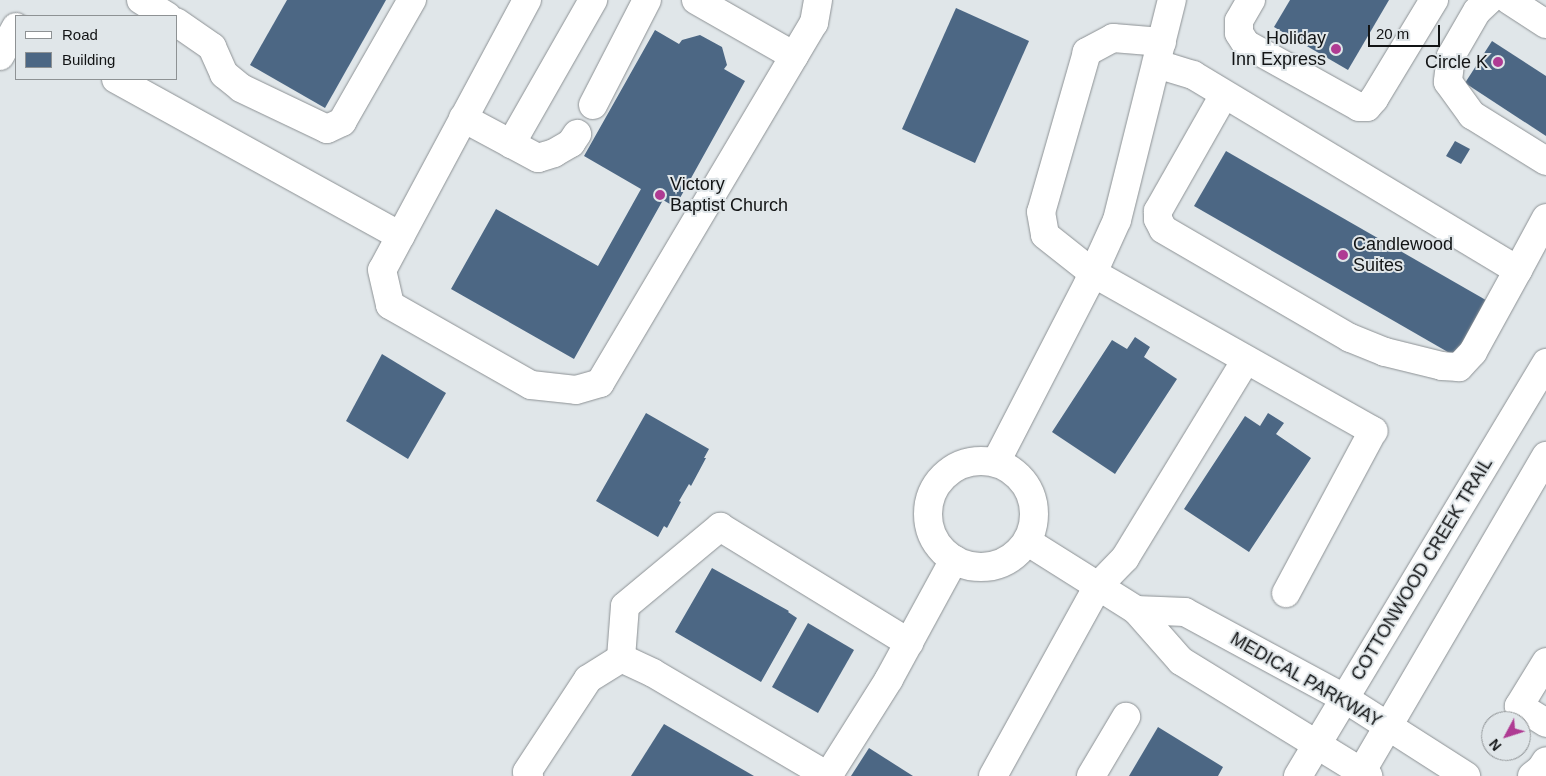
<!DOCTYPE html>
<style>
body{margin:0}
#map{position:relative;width:1546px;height:776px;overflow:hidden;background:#e0e6e9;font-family:Helvetica,sans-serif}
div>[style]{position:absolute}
.building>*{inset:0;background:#4c6784}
.roads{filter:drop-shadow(0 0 1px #8c9194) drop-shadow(0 0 1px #8c9194)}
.minor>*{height:28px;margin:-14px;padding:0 14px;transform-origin:14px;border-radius:14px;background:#fff}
.minor>.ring{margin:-14px;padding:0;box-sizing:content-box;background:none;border:28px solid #fff;border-radius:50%}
.dots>*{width:14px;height:14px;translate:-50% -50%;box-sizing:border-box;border:2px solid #e0e6e9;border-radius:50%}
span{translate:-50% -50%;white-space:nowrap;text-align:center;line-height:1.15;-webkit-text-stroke:4px #e0e6e9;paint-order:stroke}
.poi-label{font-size:18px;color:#121415}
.right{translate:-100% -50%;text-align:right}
.left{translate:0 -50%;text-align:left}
.street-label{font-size:18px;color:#121415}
.legend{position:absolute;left:15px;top:15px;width:162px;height:65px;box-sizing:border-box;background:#e0e6e9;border:1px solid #8e9294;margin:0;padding:6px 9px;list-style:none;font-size:15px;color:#121415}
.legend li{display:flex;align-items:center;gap:10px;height:25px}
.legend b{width:25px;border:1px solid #8e9294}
.north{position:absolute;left:1481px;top:711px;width:50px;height:50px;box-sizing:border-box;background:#e0e6e9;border:1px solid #8e9294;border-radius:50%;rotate:230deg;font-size:14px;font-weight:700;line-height:20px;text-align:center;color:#121415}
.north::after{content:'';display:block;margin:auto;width:18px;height:22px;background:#af3b93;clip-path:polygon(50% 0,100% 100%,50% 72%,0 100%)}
.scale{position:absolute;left:1368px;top:25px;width:72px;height:22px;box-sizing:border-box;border:2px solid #121415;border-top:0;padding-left:6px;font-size:15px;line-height:18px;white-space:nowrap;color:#121415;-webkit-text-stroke:4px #e0e6e9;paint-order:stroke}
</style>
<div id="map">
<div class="building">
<div style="clip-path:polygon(287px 0,386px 0,325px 108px,250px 65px)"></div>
<div style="clip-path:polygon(1290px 0,1389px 0,1348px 70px,1274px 27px)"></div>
<div style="clip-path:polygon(956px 8px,1029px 41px,975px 163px,902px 129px)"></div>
<div style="clip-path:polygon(655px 30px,679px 44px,682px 40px,700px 35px,722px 47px,727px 65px,724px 69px,745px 81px,675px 207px,663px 200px,574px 359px,451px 289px,496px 209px,598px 266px,641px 189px,584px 156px)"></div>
<div style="clip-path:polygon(1492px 41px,1546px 76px,1546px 136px,1465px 83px)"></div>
<div style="clip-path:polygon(1455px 141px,1470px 149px,1461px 164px,1446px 156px)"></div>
<div style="clip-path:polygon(1226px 151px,1491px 303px,1460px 359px,1194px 206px)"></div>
<div style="clip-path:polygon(1135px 337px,1150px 347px,1144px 357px,1177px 379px,1115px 474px,1052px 432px,1112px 340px,1127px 349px)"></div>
<div style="clip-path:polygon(382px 354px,446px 393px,408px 459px,346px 421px)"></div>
<div style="clip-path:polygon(646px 413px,709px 449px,704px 458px,706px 458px,691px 486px,689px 484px,679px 501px,681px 502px,667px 528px,664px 526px,658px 537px,596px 501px)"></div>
<div style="clip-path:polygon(1268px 413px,1284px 423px,1276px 434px,1311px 458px,1249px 552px,1184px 509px,1245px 416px,1260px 426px)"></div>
<div style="clip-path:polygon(712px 568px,789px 611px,788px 612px,797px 618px,761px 682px,675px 632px)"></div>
<div style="clip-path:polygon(808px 623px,854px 650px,818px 713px,772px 687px)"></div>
<div style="clip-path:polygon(664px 724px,754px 776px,631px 776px)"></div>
<div style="clip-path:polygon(1158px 727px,1223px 767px,1218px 776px,1129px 776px)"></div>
<div style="clip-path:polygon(869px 748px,913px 776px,851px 776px)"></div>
</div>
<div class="roads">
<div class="minor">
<div style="left:141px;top:0;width:31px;rotate:32deg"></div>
<div style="left:527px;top:0;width:306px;rotate:118.2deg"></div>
<div style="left:382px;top:270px;width:36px;rotate:77deg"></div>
<div style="left:390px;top:305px;width:162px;rotate:29.6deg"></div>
<div style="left:531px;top:385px;width:45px;rotate:6.3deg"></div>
<div style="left:576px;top:390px;width:25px;rotate:-16deg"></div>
<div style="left:600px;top:383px;width:419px;rotate:-59.3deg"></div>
<div style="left:814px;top:23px;width:23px;rotate:-80deg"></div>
<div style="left:696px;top:0;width:113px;rotate:29.7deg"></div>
<div style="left:1251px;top:0;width:24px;rotate:120deg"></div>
<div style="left:1239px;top:21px;width:12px;rotate:90deg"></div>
<div style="left:1239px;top:33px;width:13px;rotate:58deg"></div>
<div style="left:1246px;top:44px;width:129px;rotate:29.1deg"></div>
<div style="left:1359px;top:107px;width:8px"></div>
<div style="left:1367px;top:107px;width:11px;rotate:-49deg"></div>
<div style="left:1374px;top:99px;width:116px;rotate:-58.8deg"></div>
<div style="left:1489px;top:0;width:16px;rotate:137deg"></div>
<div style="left:1477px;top:11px;width:52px;rotate:120deg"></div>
<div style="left:1451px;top:56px;width:26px;rotate:97deg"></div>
<div style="left:1448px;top:82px;width:41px;rotate:54deg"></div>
<div style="left:1472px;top:115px;width:87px;rotate:31.9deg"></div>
<div style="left:1509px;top:0;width:44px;rotate:33deg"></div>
<div style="left:176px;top:22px;width:44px;rotate:34.8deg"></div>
<div style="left:212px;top:47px;width:30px;rotate:66deg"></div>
<div style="left:224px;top:74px;width:22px;rotate:39deg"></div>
<div style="left:241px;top:88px;width:95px;rotate:25.5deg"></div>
<div style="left:327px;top:129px;width:17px;rotate:-25deg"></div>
<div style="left:342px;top:122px;width:141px;rotate:-60.2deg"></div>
<div style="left:1162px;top:42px;width:49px;rotate:-175.3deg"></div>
<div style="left:1113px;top:38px;width:30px;rotate:152deg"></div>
<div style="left:1087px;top:52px;width:166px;rotate:106deg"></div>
<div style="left:1041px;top:212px;width:23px;rotate:80deg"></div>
<div style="left:1045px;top:235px;width:61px;rotate:38.4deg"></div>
<div style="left:1093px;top:273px;width:322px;rotate:29.4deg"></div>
<div style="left:1373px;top:431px;width:184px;rotate:118.2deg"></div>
<div style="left:0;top:56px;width:33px;rotate:-61deg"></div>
<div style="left:1157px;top:64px;width:38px;rotate:17deg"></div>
<div style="left:1193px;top:75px;width:379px;rotate:31deg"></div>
<div style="left:1518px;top:270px;width:94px;rotate:118.8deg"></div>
<div style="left:1473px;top:352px;width:21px;rotate:133deg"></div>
<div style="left:1459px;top:367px;width:17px;rotate:-177deg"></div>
<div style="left:1442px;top:366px;width:59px;rotate:-166.2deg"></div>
<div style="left:1385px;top:352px;width:38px;rotate:-158deg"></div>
<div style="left:1350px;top:338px;width:216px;rotate:-149.8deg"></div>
<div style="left:1163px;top:229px;width:11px;rotate:-117deg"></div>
<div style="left:1158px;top:219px;width:8px;rotate:-90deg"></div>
<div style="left:1158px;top:211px;width:133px;rotate:-60.4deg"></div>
<div style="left:116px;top:79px;width:325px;rotate:28.9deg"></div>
<div style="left:593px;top:105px;width:118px;rotate:-62.8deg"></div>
<div style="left:463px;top:118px;width:85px;rotate:28.1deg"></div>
<div style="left:538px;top:158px;width:17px;rotate:-17deg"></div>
<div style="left:554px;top:153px;width:20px;rotate:-30deg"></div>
<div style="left:571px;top:143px;width:11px;rotate:-56deg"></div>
<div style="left:511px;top:144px;width:166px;rotate:-60.3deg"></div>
<div style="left:1518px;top:270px;width:59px;rotate:-61.7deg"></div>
<div class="ring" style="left:928px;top:461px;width:78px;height:78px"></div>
<div style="left:996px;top:462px;width:200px;rotate:-62.7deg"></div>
<div style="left:1088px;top:284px;width:70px;rotate:-65.6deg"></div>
<div style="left:1117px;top:220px;width:227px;rotate:-76deg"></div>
<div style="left:1028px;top:542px;width:128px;rotate:32.2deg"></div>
<div style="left:1136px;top:610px;width:68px;rotate:48.6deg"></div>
<div style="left:1181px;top:661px;width:220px;rotate:31.6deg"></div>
<div style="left:1136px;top:610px;width:49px;rotate:2.3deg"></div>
<div style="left:1185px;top:612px;width:181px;rotate:28.4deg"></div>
<div style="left:1344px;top:698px;width:145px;rotate:32.6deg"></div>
<div style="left:621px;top:658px;width:52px;rotate:-85.6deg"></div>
<div style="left:625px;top:606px;width:124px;rotate:-39.7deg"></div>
<div style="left:720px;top:527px;width:222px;rotate:31.5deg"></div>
<div style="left:1546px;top:662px;width:52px;rotate:121.5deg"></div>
<div style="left:1519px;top:706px;width:32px;rotate:32deg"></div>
<div style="left:529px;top:776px;width:4px;rotate:-117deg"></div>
<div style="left:527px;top:772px;width:111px;rotate:-56.7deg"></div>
<div style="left:588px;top:679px;width:39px;rotate:-32deg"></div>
<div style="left:621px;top:658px;width:35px;rotate:25deg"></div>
<div style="left:653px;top:673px;width:203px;rotate:30.5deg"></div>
<div style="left:828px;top:776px;width:115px;rotate:-57.8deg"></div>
<div style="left:889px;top:679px;width:136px;rotate:-61.4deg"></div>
<div style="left:993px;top:776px;width:217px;rotate:-61.1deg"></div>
<div style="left:1098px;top:586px;width:39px;rotate:-46deg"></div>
<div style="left:1125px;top:558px;width:232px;rotate:-58.6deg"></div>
<div style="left:1091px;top:776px;width:69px;rotate:-59.3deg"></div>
<div style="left:1298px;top:776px;width:482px;rotate:-59deg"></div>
<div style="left:1359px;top:776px;width:371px;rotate:-59.7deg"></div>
<div style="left:1532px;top:776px;width:11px;rotate:-38deg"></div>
<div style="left:1541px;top:769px;width:9px;rotate:-58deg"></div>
</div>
</div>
<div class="dots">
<div style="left:1336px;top:49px;background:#af3b93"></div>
<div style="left:1498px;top:62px;background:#af3b93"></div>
<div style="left:660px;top:195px;background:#af3b93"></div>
<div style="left:1343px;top:255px;background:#af3b93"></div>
</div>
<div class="poi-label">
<span class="right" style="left:1326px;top:49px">Holiday<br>Inn Express</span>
<span class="right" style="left:1488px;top:62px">Circle K</span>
<span class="left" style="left:670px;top:195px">Victory<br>Baptist Church</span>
<span class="left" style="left:1353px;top:255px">Candlewood<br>Suites</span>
</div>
<div class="street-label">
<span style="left:1422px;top:569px;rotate:-59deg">COTTONWOOD CREEK TRAIL</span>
<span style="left:1306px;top:680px;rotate:30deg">MEDICAL PARKWAY</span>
</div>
<ul class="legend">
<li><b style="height:6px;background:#fff"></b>Road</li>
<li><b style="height:14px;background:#4c6784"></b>Building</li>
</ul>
<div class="north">N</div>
<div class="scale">20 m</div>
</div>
